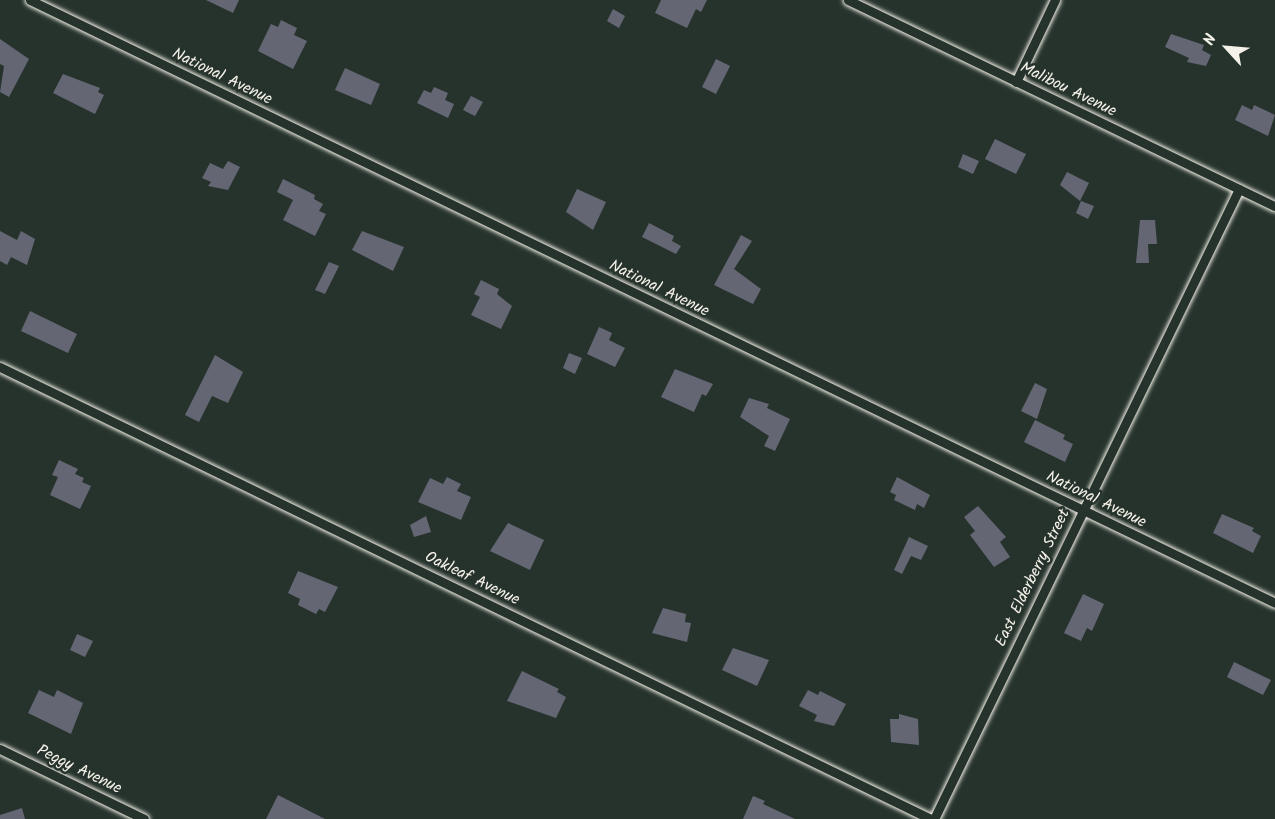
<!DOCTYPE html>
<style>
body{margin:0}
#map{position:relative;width:1275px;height:819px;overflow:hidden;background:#26332d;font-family:Kalam,sans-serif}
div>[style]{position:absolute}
.building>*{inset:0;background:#656673}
.roads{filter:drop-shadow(0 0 2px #f4f1e8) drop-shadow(0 0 2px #f4f1e8)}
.minor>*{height:9px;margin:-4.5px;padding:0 4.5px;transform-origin:4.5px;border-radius:4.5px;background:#26332d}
span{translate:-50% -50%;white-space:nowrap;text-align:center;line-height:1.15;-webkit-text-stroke:5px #26332d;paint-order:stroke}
.street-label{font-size:16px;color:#f4f1e8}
.north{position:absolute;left:1197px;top:18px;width:60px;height:60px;-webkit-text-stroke:4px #26332d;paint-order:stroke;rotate:296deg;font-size:16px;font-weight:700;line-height:24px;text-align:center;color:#f4f1e8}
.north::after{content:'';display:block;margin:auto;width:21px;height:27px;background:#f4f1e8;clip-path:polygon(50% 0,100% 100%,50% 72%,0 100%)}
</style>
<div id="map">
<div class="building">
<div style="clip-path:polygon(206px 0,239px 0,233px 13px)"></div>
<div style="clip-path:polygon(661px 0,707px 0,701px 12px,696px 9px,687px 28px,655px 13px)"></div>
<div style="clip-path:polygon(613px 9px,625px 16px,619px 28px,607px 21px)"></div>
<div style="clip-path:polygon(281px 20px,297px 28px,294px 35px,307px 41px,293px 69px,258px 51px,271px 24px,278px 27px)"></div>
<div style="clip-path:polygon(1171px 34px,1204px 45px,1202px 50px,1211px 55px,1206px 66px,1187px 62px,1189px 58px,1165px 47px)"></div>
<div style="clip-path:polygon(0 39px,29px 59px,9px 97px,0 92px,4px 66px,0 64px)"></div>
<div style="clip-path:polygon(716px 59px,730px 66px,716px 94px,702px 87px)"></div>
<div style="clip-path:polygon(345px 68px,380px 84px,371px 105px,335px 90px)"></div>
<div style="clip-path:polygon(63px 74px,100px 88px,98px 92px,104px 95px,95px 114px,53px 93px)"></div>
<div style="clip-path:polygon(434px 87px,448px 93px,445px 100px,454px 104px,448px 118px,417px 103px,424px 90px,431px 93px)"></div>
<div style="clip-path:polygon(471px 96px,483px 102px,475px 116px,463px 110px)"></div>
<div style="clip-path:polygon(1242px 105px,1252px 110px,1254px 105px,1275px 115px,1268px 136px,1235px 120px)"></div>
<div style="clip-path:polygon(995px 139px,1026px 154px,1016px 174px,985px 159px)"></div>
<div style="clip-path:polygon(963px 154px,979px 161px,973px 174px,958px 167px)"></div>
<div style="clip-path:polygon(228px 161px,240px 167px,228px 190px,208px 186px,211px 182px,202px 178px,210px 163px,223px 169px)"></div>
<div style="clip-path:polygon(1067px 172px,1089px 183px,1080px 201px,1060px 185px)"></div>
<div style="clip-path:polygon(283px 179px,315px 195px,314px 199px,323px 204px,319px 211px,326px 214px,315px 236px,283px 220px,293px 200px,277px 192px)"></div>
<div style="clip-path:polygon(577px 189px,606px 202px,593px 230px,566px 212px)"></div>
<div style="clip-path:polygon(1081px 201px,1094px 206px,1088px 219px,1076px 213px)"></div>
<div style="clip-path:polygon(1140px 220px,1155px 220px,1157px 244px,1148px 244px,1149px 263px,1136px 263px)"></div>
<div style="clip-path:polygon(649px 223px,674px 236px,672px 241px,681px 246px,676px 254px,642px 237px)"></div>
<div style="clip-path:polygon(0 231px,17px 240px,21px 231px,35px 239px,27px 265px,11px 257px,7px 265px,0 261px)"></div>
<div style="clip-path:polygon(362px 231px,404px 247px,393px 271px,352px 250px)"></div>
<div style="clip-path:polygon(741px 235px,752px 241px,734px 269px,761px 289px,753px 304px,714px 285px)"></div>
<div style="clip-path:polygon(329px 262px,339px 266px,325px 294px,315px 290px)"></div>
<div style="clip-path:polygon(481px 280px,499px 289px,497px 294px,512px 306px,501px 329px,471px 315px,480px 297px,474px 294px)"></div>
<div style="clip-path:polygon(30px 311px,77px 334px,68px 353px,21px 331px)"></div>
<div style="clip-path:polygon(599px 327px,612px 333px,609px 340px,625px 348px,615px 367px,587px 354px)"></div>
<div style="clip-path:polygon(569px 353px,582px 358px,575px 374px,563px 368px)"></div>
<div style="clip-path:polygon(215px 355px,243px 372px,228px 403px,212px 396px,199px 422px,185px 415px)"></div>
<div style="clip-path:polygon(675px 369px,713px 384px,706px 396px,702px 394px,694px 412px,661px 397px)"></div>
<div style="clip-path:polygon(1035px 383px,1047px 389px,1037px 419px,1021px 411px)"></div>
<div style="clip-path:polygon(749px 398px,769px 404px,767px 408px,790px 419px,775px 451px,764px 446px,769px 436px,740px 417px)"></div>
<div style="clip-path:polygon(1035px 420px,1065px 435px,1063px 439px,1073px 444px,1065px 462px,1024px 442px)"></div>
<div style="clip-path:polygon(59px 460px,78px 469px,75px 474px,84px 478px,82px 482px,91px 486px,80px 509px,50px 495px,58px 477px,52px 475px)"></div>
<div style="clip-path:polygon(447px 477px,461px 484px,457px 491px,471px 497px,461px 520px,418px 502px,430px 478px,443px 484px)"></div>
<div style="clip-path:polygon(897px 477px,930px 495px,924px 508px,917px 504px,915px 510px,894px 500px,896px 495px,890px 492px)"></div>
<div style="clip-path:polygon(978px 506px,1006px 537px,1000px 542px,1010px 557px,994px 567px,970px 535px,975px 531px,964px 517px)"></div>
<div style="clip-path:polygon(1222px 514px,1254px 528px,1252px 531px,1261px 536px,1253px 553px,1213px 533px)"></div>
<div style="clip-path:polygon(426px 516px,431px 532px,414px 537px,410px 525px)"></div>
<div style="clip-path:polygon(508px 523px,544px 540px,530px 570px,490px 551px)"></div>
<div style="clip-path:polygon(909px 537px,928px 546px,921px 560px,911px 556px,902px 574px,894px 570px)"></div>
<div style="clip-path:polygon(298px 571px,338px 587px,325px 612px,319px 609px,316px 614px,298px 605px,300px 599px,288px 593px)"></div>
<div style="clip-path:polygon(1083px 594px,1104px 604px,1092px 631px,1087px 628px,1081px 641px,1064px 633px)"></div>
<div style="clip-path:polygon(663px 608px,686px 614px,685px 622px,691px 623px,687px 642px,652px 633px)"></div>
<div style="clip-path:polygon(77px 634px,93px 641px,85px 657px,70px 650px)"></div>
<div style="clip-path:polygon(733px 648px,769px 660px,757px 686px,722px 670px)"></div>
<div style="clip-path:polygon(1234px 662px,1271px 680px,1263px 695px,1227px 677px)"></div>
<div style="clip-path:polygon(522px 671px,559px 689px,557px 692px,566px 697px,556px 718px,507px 701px)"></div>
<div style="clip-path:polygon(39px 690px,54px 697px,57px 690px,83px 703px,71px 734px,28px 713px)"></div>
<div style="clip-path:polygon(808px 690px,818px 695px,820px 691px,846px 704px,834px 726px,814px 721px,817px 715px,799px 706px)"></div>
<div style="clip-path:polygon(899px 714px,918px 719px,919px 745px,891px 742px,890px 719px,899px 719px)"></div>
<div style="clip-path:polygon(278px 795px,325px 819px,266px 819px)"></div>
<div style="clip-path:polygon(753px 796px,765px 801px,763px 804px,795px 819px,743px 819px)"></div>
<div style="clip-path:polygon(22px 808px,25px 819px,0 819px,0 815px)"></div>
</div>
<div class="roads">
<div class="minor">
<div style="left:30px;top:0;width:1383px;rotate:25.84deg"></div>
<div style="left:848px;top:0;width:474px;rotate:25.8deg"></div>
<div style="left:1016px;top:82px;width:91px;rotate:-64.6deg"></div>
<div style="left:0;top:367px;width:1035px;rotate:25.9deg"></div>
<div style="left:0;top:749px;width:160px;rotate:25.9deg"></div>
<div style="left:934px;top:819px;width:700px;rotate:-64.17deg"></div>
</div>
</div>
<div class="street-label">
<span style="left:222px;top:77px;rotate:26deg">National Avenue</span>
<span style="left:1068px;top:90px;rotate:26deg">Malibou Avenue</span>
<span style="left:659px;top:289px;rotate:26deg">National Avenue</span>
<span style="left:1096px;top:500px;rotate:26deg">National Avenue</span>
<span style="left:1033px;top:578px;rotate:-64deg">East Elderberry Street</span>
<span style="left:472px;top:579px;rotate:26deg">Oakleaf Avenue</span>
<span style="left:79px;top:770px;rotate:26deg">Peggy Avenue</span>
</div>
<div class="north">N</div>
</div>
